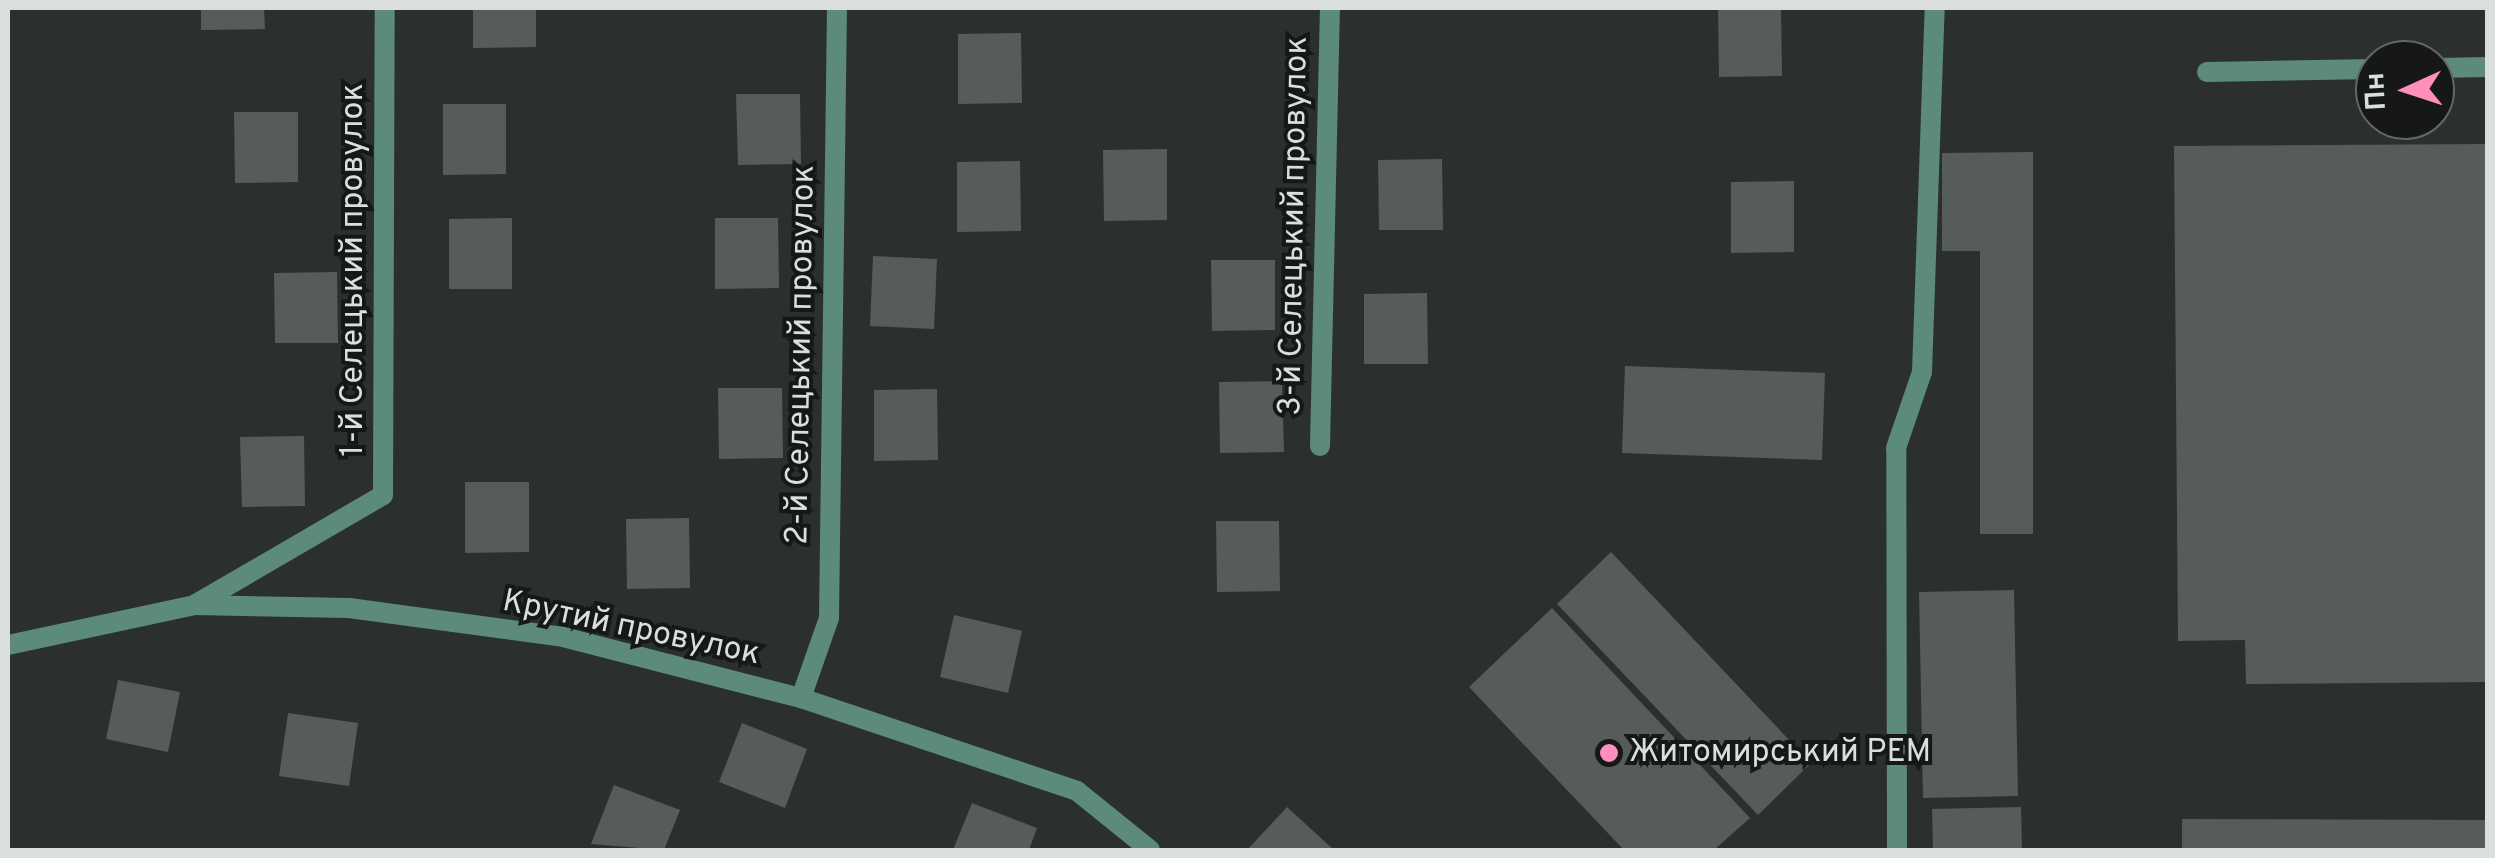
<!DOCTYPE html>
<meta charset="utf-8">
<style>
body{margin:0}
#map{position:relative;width:2495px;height:858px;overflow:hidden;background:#2b302f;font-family:Overpass,sans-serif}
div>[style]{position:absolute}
.building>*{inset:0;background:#565c5a}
.lane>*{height:20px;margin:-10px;padding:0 10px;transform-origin:10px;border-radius:10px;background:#5c8a7d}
.street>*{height:20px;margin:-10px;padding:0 10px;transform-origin:10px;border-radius:10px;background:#5c8a7d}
.dots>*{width:28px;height:28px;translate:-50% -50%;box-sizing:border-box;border:5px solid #151817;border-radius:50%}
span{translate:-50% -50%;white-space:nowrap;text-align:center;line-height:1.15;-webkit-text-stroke:8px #151817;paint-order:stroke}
.street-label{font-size:32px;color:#dadedc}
.poi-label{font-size:32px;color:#dadedc}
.left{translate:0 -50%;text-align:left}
.frame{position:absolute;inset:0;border:10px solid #dadedc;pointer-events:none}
.north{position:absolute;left:2355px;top:40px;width:100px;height:100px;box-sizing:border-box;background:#151817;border:2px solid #646766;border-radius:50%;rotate:267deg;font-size:28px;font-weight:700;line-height:40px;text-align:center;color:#dadedc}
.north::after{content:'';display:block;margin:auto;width:35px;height:45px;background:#ff8ebb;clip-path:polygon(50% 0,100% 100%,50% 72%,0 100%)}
</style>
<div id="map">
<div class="building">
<div style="clip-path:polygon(201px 8px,264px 8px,265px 29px,201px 30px)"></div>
<div style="clip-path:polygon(473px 8px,536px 8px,536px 47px,473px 48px)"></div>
<div style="clip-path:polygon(1718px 8px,1781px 8px,1782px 76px,1719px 77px)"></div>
<div style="clip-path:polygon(1021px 33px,1022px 103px,958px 104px,958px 34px)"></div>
<div style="clip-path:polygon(736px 94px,800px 94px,801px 164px,738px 165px)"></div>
<div style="clip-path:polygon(443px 104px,506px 104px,506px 174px,443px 175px)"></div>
<div style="clip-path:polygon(234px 112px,298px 112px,298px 182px,235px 183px)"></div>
<div style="clip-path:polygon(2488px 144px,2488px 682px,2246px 684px,2245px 640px,2178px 641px,2174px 146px)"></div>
<div style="clip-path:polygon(1167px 149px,1167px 220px,1104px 221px,1103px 150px)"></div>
<div style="clip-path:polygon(2033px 152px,2033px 534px,1980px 534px,1980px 251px,1942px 251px,1942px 153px)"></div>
<div style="clip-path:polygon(1442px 159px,1443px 230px,1379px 230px,1378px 160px)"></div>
<div style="clip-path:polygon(1020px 161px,1021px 231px,957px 232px,957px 162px)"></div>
<div style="clip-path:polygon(1794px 181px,1794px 252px,1731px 253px,1731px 182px)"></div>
<div style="clip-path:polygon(512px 218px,512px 289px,449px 289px,449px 219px)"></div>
<div style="clip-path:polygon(715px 218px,778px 218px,779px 288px,715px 289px)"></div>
<div style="clip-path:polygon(873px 256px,937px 259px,934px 329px,870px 326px)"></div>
<div style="clip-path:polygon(1211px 260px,1275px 260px,1275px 330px,1212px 331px)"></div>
<div style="clip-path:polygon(337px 272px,338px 343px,275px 343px,274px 273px)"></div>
<div style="clip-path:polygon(1427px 293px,1428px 364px,1364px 364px,1364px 294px)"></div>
<div style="clip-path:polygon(1625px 366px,1825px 373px,1822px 460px,1622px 453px)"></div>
<div style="clip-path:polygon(1282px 381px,1284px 452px,1220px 453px,1219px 382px)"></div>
<div style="clip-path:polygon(718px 388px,782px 388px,783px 458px,719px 459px)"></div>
<div style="clip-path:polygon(937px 389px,938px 460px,874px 461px,874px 390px)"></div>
<div style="clip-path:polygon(304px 436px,305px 506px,242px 507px,240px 437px)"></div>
<div style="clip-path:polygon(465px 482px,529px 482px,529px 552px,465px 553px)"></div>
<div style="clip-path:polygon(689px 518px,690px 588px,627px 589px,626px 519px)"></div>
<div style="clip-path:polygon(1216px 521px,1279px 521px,1280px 591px,1217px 592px)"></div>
<div style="clip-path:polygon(1611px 552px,1811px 763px,1758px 815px,1557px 604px)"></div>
<div style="clip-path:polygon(2014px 590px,2018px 796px,1923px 798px,1919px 592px)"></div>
<div style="clip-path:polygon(1552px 608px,1750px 818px,1714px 850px,1624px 850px,1469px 687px)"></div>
<div style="clip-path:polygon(954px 615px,1022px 631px,1008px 693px,940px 677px)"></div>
<div style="clip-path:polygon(118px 680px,180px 692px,168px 752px,106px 739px)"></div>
<div style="clip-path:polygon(288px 713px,358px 723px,349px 786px,279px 776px)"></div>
<div style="clip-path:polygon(742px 723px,807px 749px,785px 808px,719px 782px)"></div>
<div style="clip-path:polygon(614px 785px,680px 810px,664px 850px,591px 844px)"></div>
<div style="clip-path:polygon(972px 803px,1037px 828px,1029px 850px,953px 850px)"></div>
<div style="clip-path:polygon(1287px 807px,1334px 850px,1247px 850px)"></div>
<div style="clip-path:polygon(2021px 807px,2022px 850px,1933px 850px,1932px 809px)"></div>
<div style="clip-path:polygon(2182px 819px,2488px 820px,2488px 850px,2182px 850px)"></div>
</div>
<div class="lane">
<div style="left:2435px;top:68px;width:53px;rotate:-1.1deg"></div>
<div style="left:2207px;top:72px;width:168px;rotate:-1deg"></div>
<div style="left:1897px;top:850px;width:402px;rotate:-90.1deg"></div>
<div style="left:1896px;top:448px;width:80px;rotate:-71.1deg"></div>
<div style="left:1922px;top:372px;width:364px;rotate:-88deg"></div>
</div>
<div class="street">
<div style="left:1320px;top:446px;width:438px;rotate:-88.7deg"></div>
<div style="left:196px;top:604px;width:216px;rotate:-30.2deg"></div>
<div style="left:383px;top:495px;width:487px;rotate:-89.8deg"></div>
<div style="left:8px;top:645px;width:190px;rotate:-12.1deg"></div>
<div style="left:194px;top:605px;width:155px;rotate:1.1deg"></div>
<div style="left:349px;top:608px;width:216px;rotate:7.7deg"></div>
<div style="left:563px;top:637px;width:246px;rotate:14.4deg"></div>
<div style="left:801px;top:698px;width:291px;rotate:18.6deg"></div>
<div style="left:1077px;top:791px;width:94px;rotate:38.9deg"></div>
<div style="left:801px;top:698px;width:85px;rotate:-70.7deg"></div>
<div style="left:829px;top:618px;width:610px;rotate:-89.25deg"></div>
</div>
<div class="dots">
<div style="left:1609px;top:753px;background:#ff8ebb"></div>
</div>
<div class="street-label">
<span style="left:1295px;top:226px;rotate:-89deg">3-й Селецький провулок</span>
<span style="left:354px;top:270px;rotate:-90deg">1-й Селецький провулок</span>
<span style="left:802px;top:355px;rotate:-89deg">2-й Селецький провулок</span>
<span style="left:631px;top:629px;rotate:12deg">Крутий провулок</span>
</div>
<div class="poi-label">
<span class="left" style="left:1629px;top:753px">Житомирський РЕМ</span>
</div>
<div class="frame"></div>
<div class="north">Пн</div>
</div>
